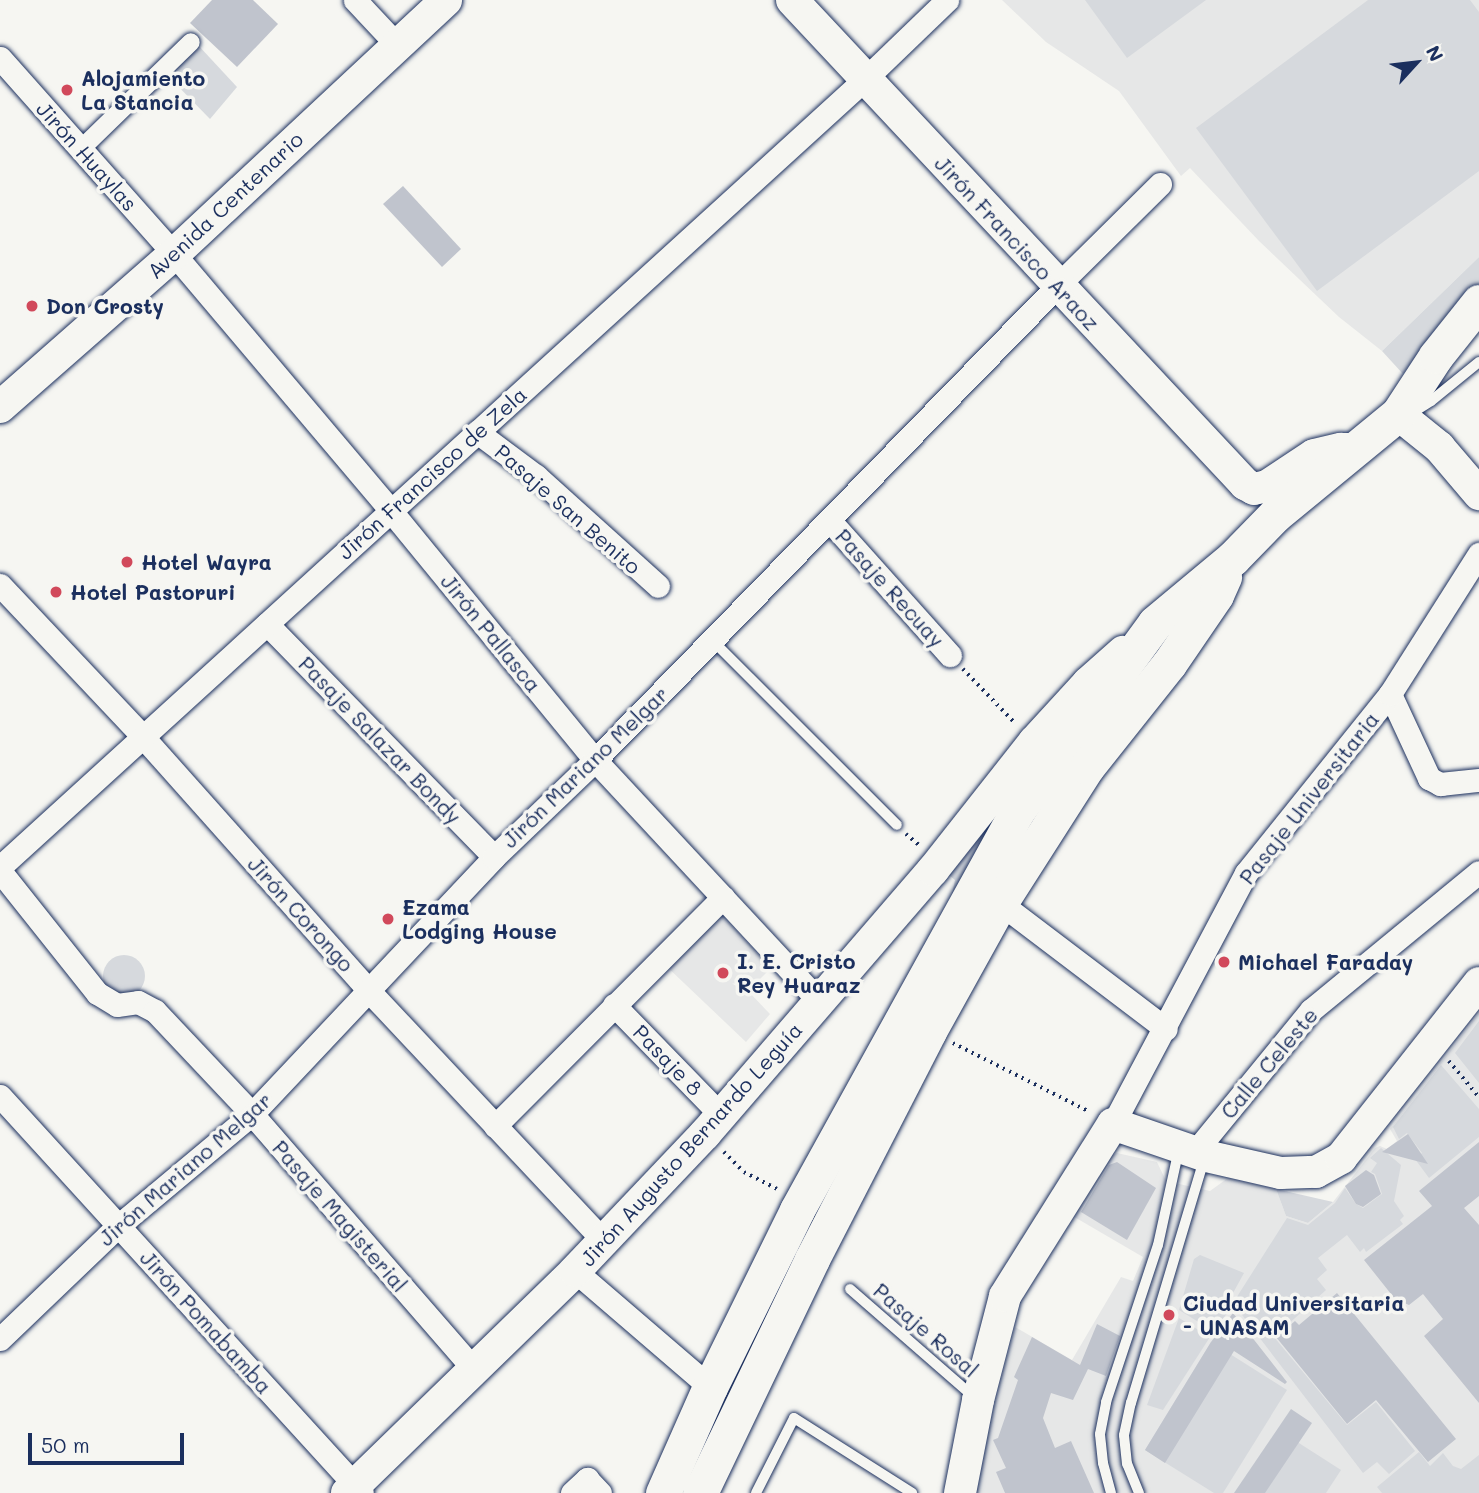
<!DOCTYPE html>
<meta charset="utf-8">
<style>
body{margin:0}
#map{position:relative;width:1479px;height:1493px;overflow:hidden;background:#f6f6f2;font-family:Mali,sans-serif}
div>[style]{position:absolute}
.built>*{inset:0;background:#e6e7e7}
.green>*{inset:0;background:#d6d9dd}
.round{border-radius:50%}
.building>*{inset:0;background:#c0c4cd}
.path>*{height:3.5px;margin-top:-1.75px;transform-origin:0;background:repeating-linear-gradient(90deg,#1b2f5e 0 2px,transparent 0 7px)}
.roads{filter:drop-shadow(0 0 2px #1b2f5e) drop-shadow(0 0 2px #1b2f5e)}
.service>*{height:10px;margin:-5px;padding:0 5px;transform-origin:5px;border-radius:5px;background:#f6f6f2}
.pedestrian>*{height:18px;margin:-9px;padding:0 9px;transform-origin:9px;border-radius:9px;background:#f6f6f2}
.minor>*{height:23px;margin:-11.5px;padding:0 11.5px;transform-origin:11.5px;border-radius:11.5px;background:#f6f6f2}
.secondary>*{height:32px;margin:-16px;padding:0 16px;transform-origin:16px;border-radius:16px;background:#f6f6f2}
.primary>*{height:35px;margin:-17.5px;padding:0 17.5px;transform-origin:17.5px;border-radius:17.5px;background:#f6f6f2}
.dots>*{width:19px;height:19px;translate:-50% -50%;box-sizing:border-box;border:4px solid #f6f6f2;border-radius:50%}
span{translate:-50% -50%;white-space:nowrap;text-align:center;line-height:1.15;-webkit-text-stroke:7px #f6f6f2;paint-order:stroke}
.poi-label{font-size:21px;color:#1b2f5e;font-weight:700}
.left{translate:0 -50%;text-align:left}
.street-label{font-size:21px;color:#1b2f5e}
.north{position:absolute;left:1381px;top:28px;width:70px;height:70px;-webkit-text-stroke:5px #f6f6f2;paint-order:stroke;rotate:63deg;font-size:19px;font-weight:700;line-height:28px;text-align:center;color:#1b2f5e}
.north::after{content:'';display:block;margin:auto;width:24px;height:32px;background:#1b2f5e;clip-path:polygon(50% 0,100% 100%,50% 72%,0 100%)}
.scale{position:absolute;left:28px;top:1433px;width:156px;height:32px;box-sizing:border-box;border:4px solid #1b2f5e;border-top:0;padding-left:9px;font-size:21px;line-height:24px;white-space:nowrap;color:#1b2f5e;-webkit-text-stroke:5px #f6f6f2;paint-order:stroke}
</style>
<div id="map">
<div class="built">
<div style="clip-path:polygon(1002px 0,1479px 0,1479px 257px,1382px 351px,1339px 317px,1259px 241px,1190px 168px,1181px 176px,1119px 91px,1046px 42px)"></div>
<div style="clip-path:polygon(718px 911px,771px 968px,748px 991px,770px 1014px,746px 1042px,664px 964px)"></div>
<div style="clip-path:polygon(1479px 1013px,1479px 1493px,976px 1493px,985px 1440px,1015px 1327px,1072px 1360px,1121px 1277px,1133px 1281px,1143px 1257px,1071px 1215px,1105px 1159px,1117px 1153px,1157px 1162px,1166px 1181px,1210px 1191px,1228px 1178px,1276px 1189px,1286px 1216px,1308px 1223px,1333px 1202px,1375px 1148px,1380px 1146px,1387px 1149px,1397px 1141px,1390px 1129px)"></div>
</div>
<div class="green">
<div style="clip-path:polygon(1085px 0,1206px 0,1127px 58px)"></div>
<div style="clip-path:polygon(1368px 0,1470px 0,1479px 12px,1479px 171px,1317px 291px,1196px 128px)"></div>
<div style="clip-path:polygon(198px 45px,237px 87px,210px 119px,168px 76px)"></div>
<div style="clip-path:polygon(1479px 257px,1479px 284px,1429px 338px,1403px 374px,1382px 351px)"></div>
<div style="clip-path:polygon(1017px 781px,952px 894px,955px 880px,949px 875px)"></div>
<div class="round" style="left:103px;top:955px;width:42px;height:42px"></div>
<div style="clip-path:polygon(1479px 1021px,1479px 1083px,1455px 1053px)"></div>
<div style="clip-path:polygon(1441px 1065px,1479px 1109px,1479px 1137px,1429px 1178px,1415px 1159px,1422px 1153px,1407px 1133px,1399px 1139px,1393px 1127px)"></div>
<div style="clip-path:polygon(1381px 1148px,1401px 1165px,1394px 1201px,1404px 1216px,1400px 1220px,1403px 1224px,1366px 1252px,1364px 1248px,1360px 1252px,1347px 1235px,1318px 1258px,1327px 1270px,1317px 1279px,1326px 1290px,1274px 1337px,1347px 1425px,1376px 1402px,1415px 1451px,1389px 1474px,1377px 1462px,1363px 1473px,1233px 1303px,1287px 1218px,1308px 1225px,1335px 1203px,1345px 1188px,1356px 1204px,1363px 1208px,1382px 1194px,1375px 1174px,1371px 1172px,1377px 1163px,1370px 1158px)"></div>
<div style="clip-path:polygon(1276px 1189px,1333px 1202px,1308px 1223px,1286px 1216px)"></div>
<div style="clip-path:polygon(1200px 1255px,1244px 1273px,1227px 1304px,1229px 1311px,1213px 1331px,1179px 1310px,1194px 1259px)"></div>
<div style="clip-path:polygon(1179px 1318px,1210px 1337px,1163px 1410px,1147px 1405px)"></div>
<div style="clip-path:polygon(1211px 1342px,1287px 1390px,1223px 1493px,1214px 1493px,1145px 1450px)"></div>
<div style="clip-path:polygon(1288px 1436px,1341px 1470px,1326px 1493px,1251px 1493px)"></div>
<div style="clip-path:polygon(1419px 1452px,1430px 1466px,1443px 1453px,1453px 1466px,1461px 1469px,1479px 1455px,1479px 1493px,1382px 1493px,1377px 1487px)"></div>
</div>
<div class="building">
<div style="clip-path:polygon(212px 0,253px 0,278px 24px,237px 67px,190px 23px)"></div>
<div style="clip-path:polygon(403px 186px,461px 249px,442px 267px,383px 204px)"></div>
<div style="clip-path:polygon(1408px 1134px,1428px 1164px,1382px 1152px)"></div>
<div style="clip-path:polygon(1479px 1142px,1479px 1196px,1464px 1208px,1479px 1225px,1479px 1403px,1424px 1336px,1443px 1319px,1423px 1294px,1409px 1305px,1395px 1299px,1364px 1260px,1432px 1206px,1419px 1191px)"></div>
<div style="clip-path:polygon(1117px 1162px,1156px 1188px,1127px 1240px,1081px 1212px,1109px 1165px)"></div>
<div style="clip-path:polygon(1366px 1170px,1374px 1175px,1381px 1194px,1363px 1207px,1356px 1204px,1345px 1186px)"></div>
<div style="clip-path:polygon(1337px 1293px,1456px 1439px,1428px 1462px,1376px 1400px,1347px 1424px,1276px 1337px,1295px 1321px,1299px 1325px)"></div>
<div style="clip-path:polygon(1233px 1313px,1287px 1382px,1285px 1384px,1234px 1351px,1165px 1463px,1145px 1450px,1211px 1342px)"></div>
<div style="clip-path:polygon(1097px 1324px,1120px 1336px,1106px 1376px,1088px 1369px,1073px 1400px,1051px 1393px,1043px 1418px,1055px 1448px,1071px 1441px,1094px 1493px,1005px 1493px,996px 1472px,1006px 1468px,993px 1440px,998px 1438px,1018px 1380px,1014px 1377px,1032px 1337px,1080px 1365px)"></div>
<div style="clip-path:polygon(1291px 1409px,1312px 1423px,1265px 1493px,1234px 1493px)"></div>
</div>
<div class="path">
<div style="left:963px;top:669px;width:76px;rotate:46.1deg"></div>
<div style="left:906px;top:834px;width:17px;rotate:40deg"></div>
<div style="left:953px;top:1043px;width:153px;rotate:26.7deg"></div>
<div style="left:1449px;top:1061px;width:47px;rotate:50.2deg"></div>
<div style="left:724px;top:1152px;width:28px;rotate:45deg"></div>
<div style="left:744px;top:1172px;width:37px;rotate:27deg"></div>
</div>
<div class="roads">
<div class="service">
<div style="left:1412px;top:413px;width:22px;rotate:-32deg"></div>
<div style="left:1431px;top:401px;width:62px;rotate:-39.1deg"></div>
<div style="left:713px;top:641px;width:260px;rotate:45deg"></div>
<div style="left:850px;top:1289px;width:164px;rotate:41.1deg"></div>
<div style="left:756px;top:1493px;width:84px;rotate:-63.1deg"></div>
<div style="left:794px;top:1418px;width:140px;rotate:32.4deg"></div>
<div style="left:1111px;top:1493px;width:31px;rotate:-105deg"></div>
<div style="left:1103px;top:1463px;width:29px;rotate:-96deg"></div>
<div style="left:1100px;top:1434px;width:33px;rotate:-79deg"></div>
<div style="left:1106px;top:1402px;width:165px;rotate:-71.7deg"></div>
<div style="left:1158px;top:1245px;width:98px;rotate:-77.7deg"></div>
<div style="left:1139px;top:1493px;width:31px;rotate:-112deg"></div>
<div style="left:1127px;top:1464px;width:29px;rotate:-96deg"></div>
<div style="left:1124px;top:1435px;width:33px;rotate:-78deg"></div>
<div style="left:1131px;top:1403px;width:254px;rotate:-73.3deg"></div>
</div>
<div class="pedestrian">
<div style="left:81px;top:149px;width:153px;rotate:-44.2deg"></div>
</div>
<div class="minor">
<div style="left:355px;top:0;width:63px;rotate:46.9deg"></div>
<div style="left:0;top:58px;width:262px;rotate:48.4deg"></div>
<div style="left:174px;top:254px;width:336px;rotate:49.8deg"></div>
<div style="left:391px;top:511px;width:322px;rotate:50.7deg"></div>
<div style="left:595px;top:760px;width:330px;rotate:47.1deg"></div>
<div style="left:477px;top:432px;width:74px;rotate:36.7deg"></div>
<div style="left:536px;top:476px;width:164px;rotate:42deg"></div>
<div style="left:830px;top:521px;width:180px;rotate:48.2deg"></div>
<div style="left:0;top:585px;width:209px;rotate:46.7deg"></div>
<div style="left:143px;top:737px;width:340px;rotate:48.3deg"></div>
<div style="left:369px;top:991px;width:343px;rotate:46.8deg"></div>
<div style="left:267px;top:624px;width:325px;rotate:45.7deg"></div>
<div style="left:1390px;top:694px;width:93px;rotate:65.1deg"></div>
<div style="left:1429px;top:778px;width:13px;rotate:29deg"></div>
<div style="left:1440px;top:784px;width:39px;rotate:-6deg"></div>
<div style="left:0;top:867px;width:1170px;rotate:-42.33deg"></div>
<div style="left:865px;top:79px;width:114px;rotate:-43.9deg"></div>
<div style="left:0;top:871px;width:156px;rotate:51.5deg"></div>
<div style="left:97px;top:993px;width:23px;rotate:31deg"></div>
<div style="left:117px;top:1005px;width:21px;rotate:-8deg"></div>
<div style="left:138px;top:1002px;width:19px;rotate:28deg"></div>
<div style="left:155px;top:1011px;width:141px;rotate:46.7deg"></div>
<div style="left:252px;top:1114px;width:337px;rotate:49deg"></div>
<div style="left:1000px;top:903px;width:208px;rotate:37.2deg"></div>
<div style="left:614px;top:1005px;width:153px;rotate:45.8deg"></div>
<div style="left:0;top:1096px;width:537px;rotate:47.64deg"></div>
<div style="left:1113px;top:1124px;width:284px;rotate:-62.1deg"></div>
<div style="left:1246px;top:873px;width:230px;rotate:-51.2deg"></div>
<div style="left:1390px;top:694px;width:166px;rotate:-57.6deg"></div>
<div style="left:495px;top:1126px;width:323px;rotate:-45.1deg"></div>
<div style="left:1194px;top:1153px;width:185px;rotate:-50.7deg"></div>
<div style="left:1311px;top:1010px;width:217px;rotate:-39.4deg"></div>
<div style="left:575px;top:1271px;width:178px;rotate:40.7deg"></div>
<div style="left:0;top:1339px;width:163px;rotate:-43.8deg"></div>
<div style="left:118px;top:1226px;width:175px;rotate:-39.9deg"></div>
<div style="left:252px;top:1114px;width:353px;rotate:-46.7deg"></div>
<div style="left:494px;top:857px;width:140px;rotate:-43.8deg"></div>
<div style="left:595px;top:760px;width:662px;rotate:-45.73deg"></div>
<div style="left:1057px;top:286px;width:145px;rotate:-44.7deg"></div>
<div style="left:572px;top:1493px;width:21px;rotate:-43deg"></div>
<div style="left:587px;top:1479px;width:19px;rotate:47deg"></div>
</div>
<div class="secondary">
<div style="left:792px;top:0;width:663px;rotate:46.89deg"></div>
<div style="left:1245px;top:484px;width:10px;rotate:29deg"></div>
<div style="left:1254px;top:489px;width:13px;rotate:-13deg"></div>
<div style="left:1267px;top:486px;width:56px;rotate:-33.4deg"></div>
<div style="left:1314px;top:455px;width:28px;rotate:-13deg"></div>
<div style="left:1341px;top:449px;width:16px"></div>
<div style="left:0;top:407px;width:232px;rotate:-41.3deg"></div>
<div style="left:174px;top:254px;width:372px;rotate:-43deg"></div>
<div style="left:1398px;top:414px;width:53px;rotate:38.8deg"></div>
<div style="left:1439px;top:447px;width:62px;rotate:49.6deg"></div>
<div style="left:347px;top:1493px;width:318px;rotate:-44.2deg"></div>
<div style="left:575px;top:1271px;width:189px;rotate:-46.5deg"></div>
<div style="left:705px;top:1134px;width:349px;rotate:-49.2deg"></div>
<div style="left:933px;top:870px;width:163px;rotate:-51.7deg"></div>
<div style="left:1034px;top:742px;width:80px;rotate:-47.5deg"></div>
<div style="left:1088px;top:683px;width:47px;rotate:-41.5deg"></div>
<div style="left:960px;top:1493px;width:95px;rotate:-79deg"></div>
<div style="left:978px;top:1400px;width:107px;rotate:-75.4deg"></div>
<div style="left:1005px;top:1296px;width:203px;rotate:-57.9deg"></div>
<div style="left:1113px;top:1124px;width:98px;rotate:19deg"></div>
<div style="left:1206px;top:1156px;width:77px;rotate:12.8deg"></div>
<div style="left:1281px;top:1173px;width:35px;rotate:-2deg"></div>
<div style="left:1316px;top:1172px;width:29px;rotate:-29deg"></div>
<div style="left:1341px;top:1158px;width:223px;rotate:-51.7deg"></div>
</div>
<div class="primary">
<div style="left:663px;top:1493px;width:116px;rotate:-66.1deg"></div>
<div style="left:710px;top:1387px;width:197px;rotate:-63.8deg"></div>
<div style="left:797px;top:1210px;width:453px;rotate:-61.1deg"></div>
<div style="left:1016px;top:813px;width:235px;rotate:-53.8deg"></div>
<div style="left:1155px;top:623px;width:102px;rotate:-39.8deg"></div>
<div style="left:1233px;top:558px;width:60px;rotate:-45.7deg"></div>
<div style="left:1275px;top:515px;width:159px;rotate:-39.4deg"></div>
<div style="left:1398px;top:414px;width:69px;rotate:-56.8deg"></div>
<div style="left:1436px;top:356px;width:69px;rotate:-51.5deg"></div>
<div style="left:700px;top:1493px;width:259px;rotate:-64.4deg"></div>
<div style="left:812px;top:1259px;width:256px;rotate:-62.8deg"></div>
<div style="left:929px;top:1031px;width:146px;rotate:-61deg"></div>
<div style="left:1000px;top:903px;width:161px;rotate:-57.4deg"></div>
<div style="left:1087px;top:767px;width:132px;rotate:-51.5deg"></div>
<div style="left:1169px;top:664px;width:83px;rotate:-55.7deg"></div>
<div style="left:1216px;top:595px;width:20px;rotate:-66deg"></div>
</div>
</div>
<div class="dots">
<div style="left:67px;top:90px;background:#d1495b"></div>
<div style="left:32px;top:306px;background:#d1495b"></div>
<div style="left:127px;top:562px;background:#d1495b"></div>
<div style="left:56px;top:592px;background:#d1495b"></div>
<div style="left:388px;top:919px;background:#d1495b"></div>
<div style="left:1224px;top:962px;background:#d1495b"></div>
<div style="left:723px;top:973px;background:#d1495b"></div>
<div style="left:1169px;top:1315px;background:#d1495b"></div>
</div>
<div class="poi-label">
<span class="left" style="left:81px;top:90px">Alojamiento<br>La Stancia</span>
<span class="left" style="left:46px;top:306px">Don Crosty</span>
<span class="left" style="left:141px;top:562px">Hotel Wayra</span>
<span class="left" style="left:70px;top:592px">Hotel Pastoruri</span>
<span class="left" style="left:402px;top:919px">Ezama<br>Lodging House</span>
<span class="left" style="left:737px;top:973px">I. E. Cristo<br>Rey Huaraz</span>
<span class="left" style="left:1238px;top:962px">Michael Faraday</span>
<span class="left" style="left:1183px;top:1315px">Ciudad Universitaria<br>- UNASAM</span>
</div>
<div class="street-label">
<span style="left:87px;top:156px;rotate:48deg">Jirón Huaylas</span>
<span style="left:225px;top:205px;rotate:-43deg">Avenida Centenario</span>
<span style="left:1017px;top:243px;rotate:47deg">Jirón Francisco Araoz</span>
<span style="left:432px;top:473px;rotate:-42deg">Jirón Francisco de Zela</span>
<span style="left:568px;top:509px;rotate:41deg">Pasaje San Benito</span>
<span style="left:890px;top:588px;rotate:48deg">Pasaje Recuay</span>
<span style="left:491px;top:633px;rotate:51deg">Jirón Pallasca</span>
<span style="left:380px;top:740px;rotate:46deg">Pasaje Salazar Bondy</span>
<span style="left:585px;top:767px;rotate:-44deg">Jirón Mariano Melgar</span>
<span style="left:1309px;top:798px;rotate:-52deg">Pasaje Universitaria</span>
<span style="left:301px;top:914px;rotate:48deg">Jirón Corongo</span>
<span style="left:668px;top:1060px;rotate:46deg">Pasaje 8</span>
<span style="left:1269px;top:1063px;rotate:-50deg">Calle Celeste</span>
<span style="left:691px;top:1144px;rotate:-48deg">Jirón Augusto Bernardo Leguía</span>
<span style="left:185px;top:1169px;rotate:-41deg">Jirón Mariano Melgar</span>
<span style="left:340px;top:1216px;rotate:49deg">Pasaje Magisterial</span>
<span style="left:206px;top:1322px;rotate:48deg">Jirón Pomabamba</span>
<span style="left:926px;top:1330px;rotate:41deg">Pasaje Rosal</span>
</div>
<div class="north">N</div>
<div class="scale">50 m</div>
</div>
